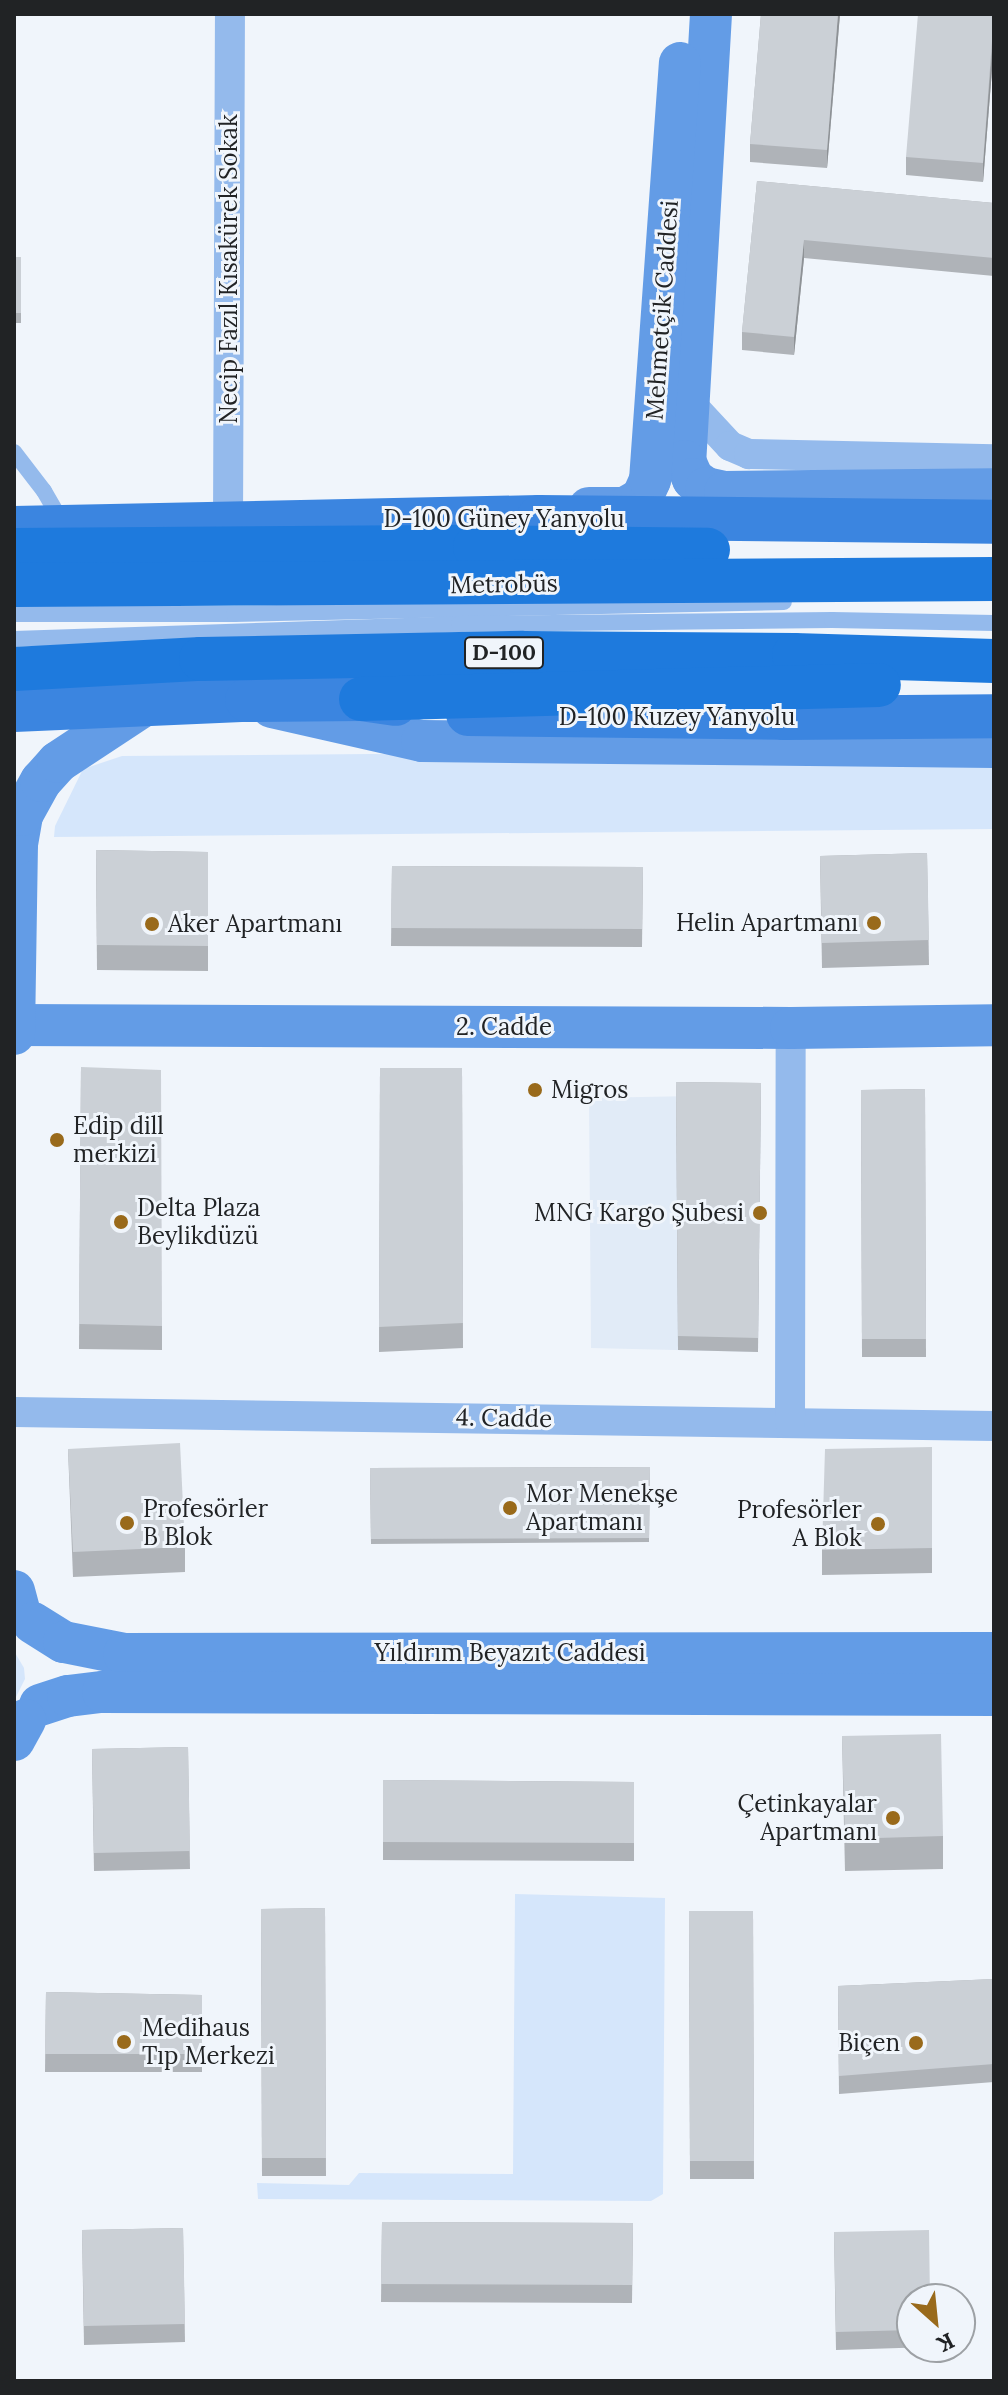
<!DOCTYPE html>
<meta charset="utf-8">
<style>
body{margin:0}
#map{position:relative;width:1008px;height:2395px;overflow:hidden;background:#f0f5fb;font-family:Lora,serif}
div>[style]{position:absolute}
.built>*{inset:0;background:#e1ebf7}
.green>*{inset:0;background:#d5e6fb}
.service>*{height:16px;margin:-8px;padding:0 8px;transform-origin:8px;border-radius:8px;background:#94baec}
.minor>*{height:30px;margin:-15px;padding:0 15px;transform-origin:15px;border-radius:15px;background:#94baec}
.secondary>*{height:42px;margin:-21px;padding:0 21px;transform-origin:21px;border-radius:21px;background:#639ce6}
.primary>*{height:44px;margin:-22px;padding:0 22px;transform-origin:22px;border-radius:22px;background:#3b85e0}
.trunk>*{height:44px;margin:-22px;padding:0 22px;transform-origin:22px;border-radius:22px;background:#1e7add}
.wall>*{inset:0;background:#afb3b8}
.shaded-wall>*{inset:0;background:#8e9296}
.building>*{inset:0;background:#cbd0d6}
.dots>*{width:22px;height:22px;translate:-50% -50%;box-sizing:border-box;border:4px solid #f0f5fb;border-radius:50%}
span{translate:-50% -50%;white-space:nowrap;text-align:center;line-height:1.15;-webkit-text-stroke:6px #f0f5fb;paint-order:stroke}
.shield-label span{padding:2px 6px;background:#f0f5fb;border:2px solid;border-radius:6px;-webkit-text-stroke-width:0}
.shield-label{font-size:22px;color:#212325;font-weight:700}
.street-label{font-size:24px;color:#212325}
.poi-label{font-size:24px;color:#212325}
.right{translate:-100% -50%;text-align:right}
.left{translate:0 -50%;text-align:left}
.frame{position:absolute;inset:0;border:16px solid #212325;pointer-events:none}
.north{position:absolute;left:896px;top:2283px;width:80px;height:80px;box-sizing:border-box;background:#f0f5fb;border:2px solid #9da1a5;border-radius:50%;rotate:153deg;font-size:22px;font-weight:700;line-height:32px;text-align:center;color:#212325}
.north::after{content:'';display:block;margin:auto;width:28px;height:36px;background:#996a1b;clip-path:polygon(50% 0,100% 100%,50% 72%,0 100%)}
</style>
<div id="map">
<div class="built">
<div style="clip-path:polygon(694px 1096px,761px 1097px,758px 1352px,591px 1348px,589px 1098px)"></div>
</div>
<div class="green">
<div style="clip-path:polygon(371px 754px,952px 758px,994px 767px,994px 814px,992px 829px,54px 837px,55px 826px,83px 769px,122px 756px)"></div>
<div style="clip-path:polygon(14px 1651px,24px 1668px,25px 1679px,14px 1701px)"></div>
<div style="clip-path:polygon(515px 1894px,665px 1898px,663px 2194px,651px 2201px,258px 2199px,257px 2183px,349px 2185px,359px 2173px,513px 2174px)"></div>
</div>
<div class="service">
<div style="left:14px;top:452px;width:49px;rotate:52.4deg"></div>
<div style="left:44px;top:491px;width:38px;rotate:60deg"></div>
<div style="left:14px;top:614px;width:220px"></div>
<div style="left:234px;top:614px;width:550px;rotate:-1.25deg"></div>
<div style="left:14px;top:639px;width:445px;rotate:-1.9deg"></div>
<div style="left:459px;top:624px;width:373px;rotate:-0.6deg"></div>
<div style="left:832px;top:620px;width:162px;rotate:1.1deg"></div>
</div>
<div class="minor">
<div style="left:689px;top:402px;width:60px;rotate:47deg"></div>
<div style="left:730px;top:446px;width:21px;rotate:23deg"></div>
<div style="left:749px;top:454px;width:245px;rotate:1.2deg"></div>
<div style="left:228px;top:524px;width:510px;rotate:-89.78deg"></div>
<div style="left:14px;top:1412px;width:980px;rotate:0.82deg"></div>
<div style="left:790px;top:1422px;width:394px;rotate:-89.9deg"></div>
</div>
<div class="secondary">
<div style="left:711px;top:14px;width:448px;rotate:93.3deg"></div>
<div style="left:685px;top:461px;width:20px;rotate:66deg"></div>
<div style="left:693px;top:479px;width:16px;rotate:35deg"></div>
<div style="left:706px;top:488px;width:19px;rotate:12deg"></div>
<div style="left:725px;top:492px;width:269px;rotate:-0.6deg"></div>
<div style="left:589px;top:508px;width:36px"></div>
<div style="left:625px;top:508px;width:20px;rotate:-30deg"></div>
<div style="left:642px;top:498px;width:20px;rotate:-66deg"></div>
<div style="left:650px;top:480px;width:418px;rotate:-85.9deg"></div>
<div style="left:272px;top:707px;width:154px;rotate:12.8deg"></div>
<div style="left:422px;top:741px;width:572px;rotate:0.6deg"></div>
<div style="left:14px;top:1025px;width:777px;rotate:0.22deg"></div>
<div style="left:791px;top:1028px;width:203px;rotate:-0.8deg"></div>
<div style="left:14px;top:1034px;width:190px;rotate:-89.1deg"></div>
<div style="left:17px;top:844px;width:29px;rotate:-80deg"></div>
<div style="left:22px;top:815px;width:39px;rotate:-61deg"></div>
<div style="left:41px;top:781px;width:25px;rotate:-48deg"></div>
<div style="left:58px;top:762px;width:105px;rotate:-33.4deg"></div>
<div style="left:14px;top:1591px;width:24px;rotate:75deg"></div>
<div style="left:33px;top:1623px;width:36px;rotate:32deg"></div>
<div style="left:64px;top:1642px;width:61px;rotate:11.3deg"></div>
<div style="left:124px;top:1654px;width:870px;rotate:-0.07deg"></div>
<div style="left:40px;top:1705px;width:29px;rotate:-18deg"></div>
<div style="left:68px;top:1696px;width:35px;rotate:-7deg"></div>
<div style="left:103px;top:1692px;width:891px;rotate:0.19deg"></div>
<div style="left:14px;top:1740px;width:23px;rotate:-61deg"></div>
</div>
<div class="primary">
<div style="left:14px;top:528px;width:525px;rotate:-1.2deg"></div>
<div style="left:539px;top:517px;width:455px;rotate:0.6deg"></div>
<div style="left:14px;top:710px;width:233px;rotate:-2.5deg"></div>
<div style="left:247px;top:700px;width:114px;rotate:-0.5deg"></div>
<div style="left:361px;top:699px;width:35px;rotate:8deg"></div>
<div style="left:468px;top:714px;width:316px;rotate:0.7deg"></div>
<div style="left:784px;top:718px;width:210px;rotate:-0.5deg"></div>
</div>
<div class="trunk">
<div style="left:14px;top:550px;width:461px;rotate:-0.4deg"></div>
<div style="left:475px;top:547px;width:233px;rotate:0.7deg"></div>
<div style="left:14px;top:585px;width:980px;rotate:-0.35deg"></div>
<div style="left:14px;top:669px;width:187px;rotate:-3.1deg"></div>
<div style="left:201px;top:659px;width:322px;rotate:-1.1deg"></div>
<div style="left:523px;top:653px;width:271px;rotate:0.4deg"></div>
<div style="left:794px;top:655px;width:200px;rotate:1.7deg"></div>
<div style="left:361px;top:699px;width:518px;rotate:-1.55deg"></div>
</div>
<div class="wall">
<div style="clip-path:polygon(761px 14px,840px 14px,827px 168px,750px 162px,750px 144px)"></div>
<div style="clip-path:polygon(994px 14px,994px 45px,983px 182px,906px 175px,906px 157px)"></div>
<div style="clip-path:polygon(757px 181px,994px 203px,994px 276px,804px 258px,794px 355px,742px 350px,742px 332px)"></div>
<div style="clip-path:polygon(14px 257px,21px 257px,21px 323px,14px 323px)"></div>
<div style="clip-path:polygon(96px 850px,208px 852px,208px 971px,97px 970px)"></div>
<div style="clip-path:polygon(927px 853px,929px 965px,822px 968px,820px 856px)"></div>
<div style="clip-path:polygon(392px 866px,643px 867px,642px 947px,391px 946px)"></div>
<div style="clip-path:polygon(81px 1067px,162px 1326px,162px 1350px,79px 1349px)"></div>
<div style="clip-path:polygon(380px 1068px,462px 1068px,463px 1348px,379px 1352px)"></div>
<div style="clip-path:polygon(676px 1082px,761px 1083px,758px 1352px,678px 1350px)"></div>
<div style="clip-path:polygon(925px 1089px,926px 1357px,862px 1357px,861px 1090px)"></div>
<div style="clip-path:polygon(932px 1447px,932px 1573px,822px 1575px,822px 1550px)"></div>
<div style="clip-path:polygon(68px 1449px,185px 1547px,185px 1572px,73px 1577px)"></div>
<div style="clip-path:polygon(650px 1467px,649px 1542px,371px 1544px,370px 1468px)"></div>
<div style="clip-path:polygon(842px 1736px,943px 1836px,943px 1869px,845px 1871px)"></div>
<div style="clip-path:polygon(188px 1747px,190px 1869px,94px 1871px,92px 1749px)"></div>
<div style="clip-path:polygon(383px 1780px,634px 1782px,634px 1861px,383px 1860px)"></div>
<div style="clip-path:polygon(325px 1908px,326px 2176px,262px 2176px,261px 1909px)"></div>
<div style="clip-path:polygon(689px 1911px,753px 1911px,754px 2179px,690px 2179px)"></div>
<div style="clip-path:polygon(994px 1979px,994px 2082px,839px 2094px,838px 1986px)"></div>
<div style="clip-path:polygon(46px 1992px,202px 1995px,202px 2072px,45px 2072px)"></div>
<div style="clip-path:polygon(382px 2222px,633px 2223px,632px 2303px,381px 2302px)"></div>
<div style="clip-path:polygon(183px 2228px,185px 2342px,84px 2345px,82px 2230px)"></div>
<div style="clip-path:polygon(834px 2232px,912px 2299px,912px 2347px,931px 2347px,836px 2350px)"></div>
</div>
<div class="shaded-wall">
<div style="clip-path:polygon(838px 14px,840px 14px,827px 168px,827px 150px)"></div>
<div style="clip-path:polygon(994px 27px,994px 45px,983px 182px,983px 163px)"></div>
<div style="clip-path:polygon(804px 240px,804px 258px,794px 355px,794px 337px)"></div>
</div>
<div class="building">
<div style="clip-path:polygon(761px 14px,838px 14px,827px 150px,750px 144px)"></div>
<div style="clip-path:polygon(918px 14px,994px 14px,983px 163px,906px 157px)"></div>
<div style="clip-path:polygon(757px 181px,994px 203px,994px 258px,804px 240px,794px 337px,742px 332px)"></div>
<div style="clip-path:polygon(14px 257px,21px 257px,21px 313px,14px 313px)"></div>
<div style="clip-path:polygon(96px 850px,208px 852px,208px 946px,97px 945px)"></div>
<div style="clip-path:polygon(927px 853px,929px 940px,822px 943px,820px 856px)"></div>
<div style="clip-path:polygon(392px 866px,643px 867px,642px 929px,391px 928px)"></div>
<div style="clip-path:polygon(81px 1067px,161px 1070px,162px 1326px,79px 1324px)"></div>
<div style="clip-path:polygon(380px 1068px,462px 1068px,463px 1323px,379px 1327px)"></div>
<div style="clip-path:polygon(676px 1082px,761px 1083px,758px 1338px,678px 1336px)"></div>
<div style="clip-path:polygon(925px 1089px,926px 1339px,862px 1339px,861px 1090px)"></div>
<div style="clip-path:polygon(180px 1443px,185px 1547px,73px 1552px,68px 1449px)"></div>
<div style="clip-path:polygon(932px 1447px,932px 1548px,822px 1550px,825px 1449px)"></div>
<div style="clip-path:polygon(650px 1467px,649px 1538px,371px 1539px,370px 1468px)"></div>
<div style="clip-path:polygon(941px 1734px,943px 1836px,845px 1839px,842px 1736px)"></div>
<div style="clip-path:polygon(188px 1747px,190px 1851px,94px 1853px,92px 1749px)"></div>
<div style="clip-path:polygon(383px 1780px,634px 1782px,634px 1843px,383px 1842px)"></div>
<div style="clip-path:polygon(325px 1908px,326px 2158px,262px 2158px,261px 1909px)"></div>
<div style="clip-path:polygon(689px 1911px,753px 1911px,754px 2161px,690px 2161px)"></div>
<div style="clip-path:polygon(994px 1979px,994px 2064px,839px 2076px,838px 1986px)"></div>
<div style="clip-path:polygon(46px 1992px,202px 1995px,202px 2054px,45px 2054px)"></div>
<div style="clip-path:polygon(382px 2222px,633px 2223px,632px 2285px,381px 2284px)"></div>
<div style="clip-path:polygon(183px 2228px,185px 2324px,84px 2326px,82px 2230px)"></div>
<div style="clip-path:polygon(929px 2230px,930px 2299px,912px 2299px,912px 2330px,836px 2332px,834px 2232px)"></div>
</div>
<div class="dots">
<div style="left:874px;top:923px;background:#996a1b"></div>
<div style="left:152px;top:924px;background:#996a1b"></div>
<div style="left:535px;top:1090px;background:#996a1b"></div>
<div style="left:57px;top:1140px;background:#996a1b"></div>
<div style="left:760px;top:1213px;background:#996a1b"></div>
<div style="left:121px;top:1222px;background:#996a1b"></div>
<div style="left:510px;top:1508px;background:#996a1b"></div>
<div style="left:127px;top:1523px;background:#996a1b"></div>
<div style="left:878px;top:1524px;background:#996a1b"></div>
<div style="left:893px;top:1818px;background:#996a1b"></div>
<div style="left:124px;top:2042px;background:#996a1b"></div>
<div style="left:916px;top:2043px;background:#996a1b"></div>
</div>
<div class="shield-label">
<span style="left:504px;top:653px">D-100</span>
</div>
<div class="street-label">
<span style="left:229px;top:269px;rotate:-90deg">Necip Fazıl Kısakürek Sokak</span>
<span style="left:662px;top:310px;rotate:-86deg">Mehmetçik Caddesi</span>
<span style="left:504px;top:519px">D-100 Güney Yanyolu</span>
<span style="left:504px;top:584px;rotate:-1deg">Metrobüs</span>
<span style="left:677px;top:717px">D-100 Kuzey Yanyolu</span>
<span style="left:504px;top:1027px">2. Cadde</span>
<span style="left:504px;top:1418px;rotate:1deg">4. Cadde</span>
<span style="left:510px;top:1653px">Yıldırım Beyazıt Caddesi</span>
</div>
<div class="poi-label">
<span class="right" style="left:858px;top:923px">Helin Apartmanı</span>
<span class="left" style="left:168px;top:924px">Aker Apartmanı</span>
<span class="left" style="left:551px;top:1090px">Migros</span>
<span class="left" style="left:73px;top:1140px">Edip dill<br>merkizi</span>
<span class="left" style="left:137px;top:1222px">Delta Plaza<br>Beylikdüzü</span>
<span class="right" style="left:744px;top:1213px">MNG Kargo Şubesi</span>
<span class="left" style="left:526px;top:1508px">Mor Menekşe<br>Apartmanı</span>
<span class="left" style="left:143px;top:1523px">Profesörler<br>B Blok</span>
<span class="right" style="left:862px;top:1524px">Profesörler<br>A Blok</span>
<span class="right" style="left:877px;top:1818px">Çetinkayalar<br>Apartmanı</span>
<span class="left" style="left:142px;top:2042px">Medihaus<br>Tıp Merkezi</span>
<span class="right" style="left:900px;top:2043px">Biçen</span>
</div>
<div class="frame"></div>
<div class="north">K</div>
</div>
